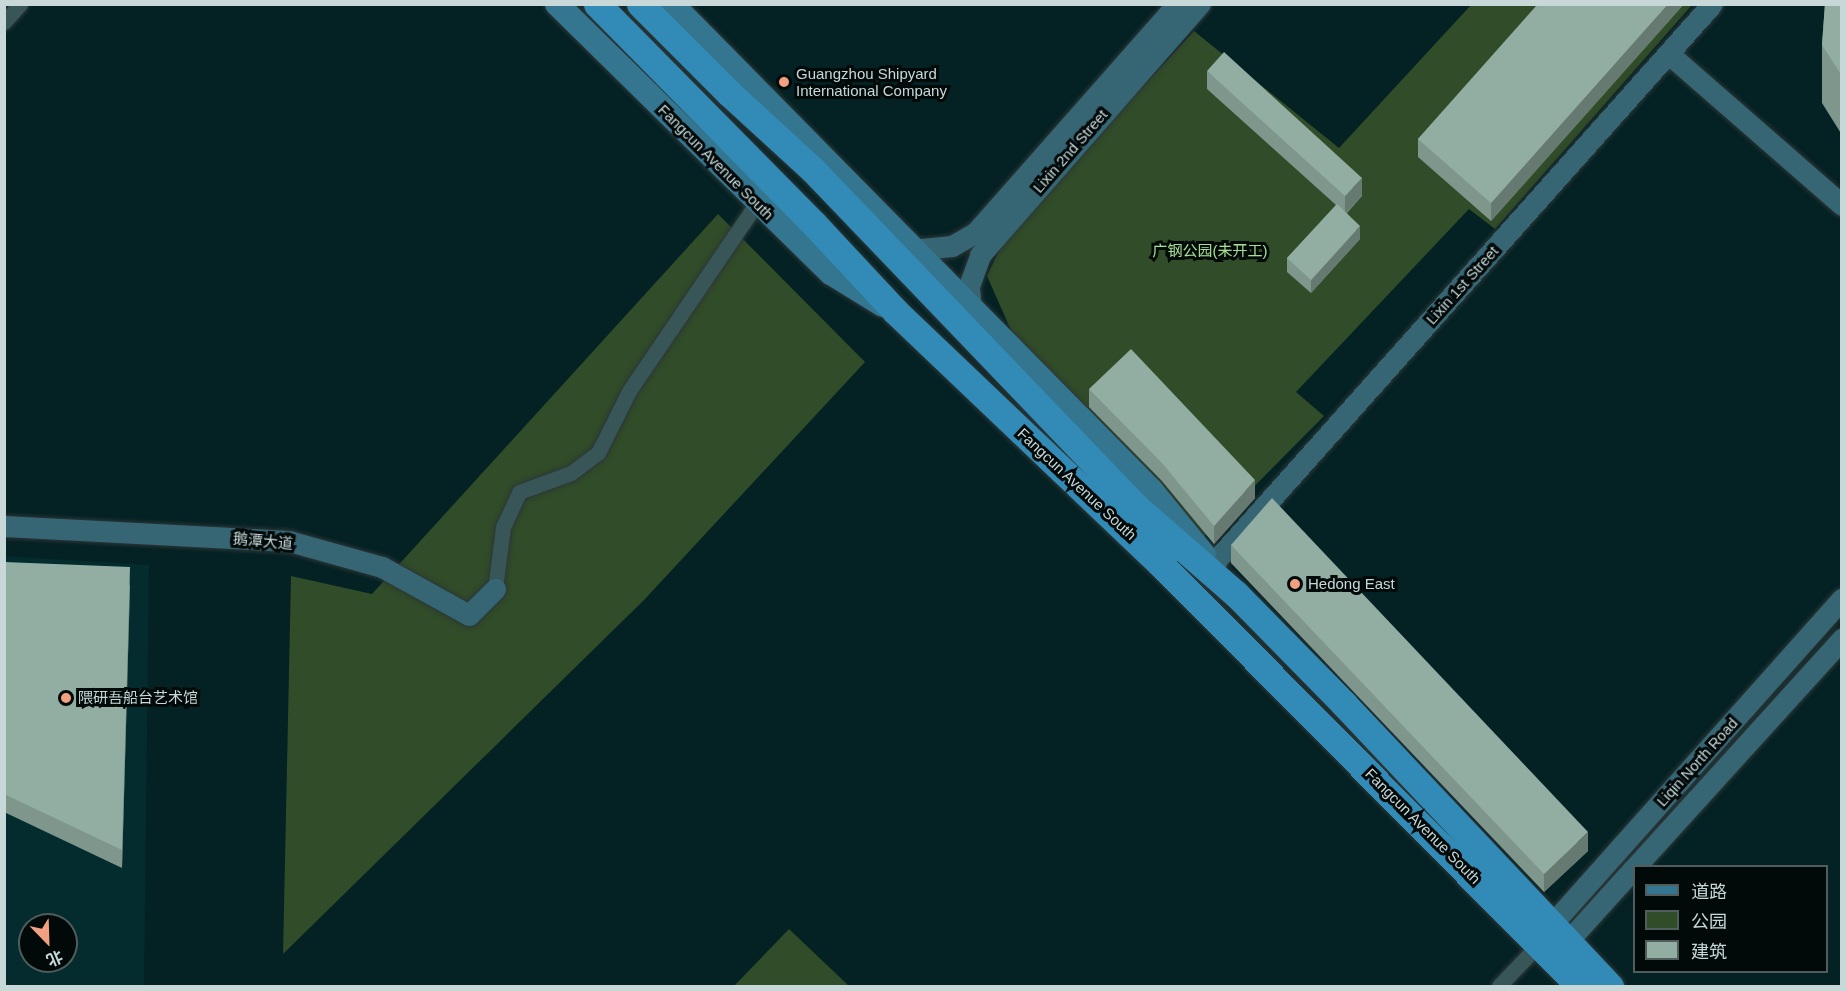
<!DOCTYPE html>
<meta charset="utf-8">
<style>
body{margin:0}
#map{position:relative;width:1846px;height:991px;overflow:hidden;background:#042123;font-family:Helvetica,"Noto Sans SC",sans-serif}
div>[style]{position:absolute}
.built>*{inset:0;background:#042c2e}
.green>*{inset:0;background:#314c28}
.roads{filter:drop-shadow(0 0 2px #2c3738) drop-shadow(0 0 2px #2c3738)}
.street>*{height:15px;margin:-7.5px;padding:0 7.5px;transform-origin:7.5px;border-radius:7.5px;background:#385557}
.secondary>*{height:21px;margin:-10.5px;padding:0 10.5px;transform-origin:10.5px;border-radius:10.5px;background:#366574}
.primary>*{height:24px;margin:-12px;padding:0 12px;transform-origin:12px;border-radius:12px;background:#347590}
.highway>*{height:27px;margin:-13.5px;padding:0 13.5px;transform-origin:13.5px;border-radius:13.5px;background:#328bb6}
.wall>*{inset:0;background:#7e968c}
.shaded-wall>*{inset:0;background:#667a72}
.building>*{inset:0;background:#92aea3}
.dots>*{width:16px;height:16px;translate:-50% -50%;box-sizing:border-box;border:3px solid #010909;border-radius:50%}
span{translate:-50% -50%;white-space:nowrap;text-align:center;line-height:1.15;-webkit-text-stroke:6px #010909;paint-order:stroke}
.poi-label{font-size:15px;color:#c8d8d9}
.left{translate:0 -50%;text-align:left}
.street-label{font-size:15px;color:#c8d8d9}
.park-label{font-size:15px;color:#a6e092}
.frame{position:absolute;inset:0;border:6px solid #c8d8d9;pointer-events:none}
.legend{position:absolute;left:1633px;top:865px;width:195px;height:108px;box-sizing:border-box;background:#010909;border:2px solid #515c5c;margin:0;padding:8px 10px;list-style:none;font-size:18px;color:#c8d8d9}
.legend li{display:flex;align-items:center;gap:12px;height:30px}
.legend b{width:30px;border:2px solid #515c5c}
.north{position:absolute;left:18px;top:913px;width:60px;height:60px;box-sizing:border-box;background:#010909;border:2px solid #515c5c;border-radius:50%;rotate:157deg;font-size:16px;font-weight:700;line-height:24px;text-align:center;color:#c8d8d9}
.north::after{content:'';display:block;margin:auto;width:21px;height:27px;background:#f2a07f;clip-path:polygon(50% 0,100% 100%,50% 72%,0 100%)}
</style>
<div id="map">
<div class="built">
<div style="clip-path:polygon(evenodd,4px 556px,149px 565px,144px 986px,5px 986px,4px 556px,30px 925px,66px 925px,66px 961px,30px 961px,30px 925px)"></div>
</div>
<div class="green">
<div style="clip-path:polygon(1471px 5px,1692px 5px,1495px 229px,1469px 209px,1296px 392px,1324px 416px,1201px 540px,1014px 337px,987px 276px,1006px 236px,1194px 31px,1339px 148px)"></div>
<div style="clip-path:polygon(718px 214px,865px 362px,644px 600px,283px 954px,291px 576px,372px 594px)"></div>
<div style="clip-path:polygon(789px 929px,849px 986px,734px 986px)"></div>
</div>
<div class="roads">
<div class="street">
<div style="left:4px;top:22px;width:24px;rotate:-48deg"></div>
<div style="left:495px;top:589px;width:63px;rotate:-82.6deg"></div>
<div style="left:503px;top:527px;width:38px;rotate:-65deg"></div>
<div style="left:519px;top:492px;width:55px;rotate:-20.1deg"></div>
<div style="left:571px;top:473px;width:34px;rotate:-37deg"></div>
<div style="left:598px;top:453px;width:69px;rotate:-63.4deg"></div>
<div style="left:629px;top:391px;width:227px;rotate:-55.8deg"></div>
<div style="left:1499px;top:986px;width:58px;rotate:-46.4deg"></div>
</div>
<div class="secondary">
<div style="left:1669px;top:54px;width:230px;rotate:41.1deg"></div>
<div style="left:912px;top:250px;width:40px;rotate:-5.7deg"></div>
<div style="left:952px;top:246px;width:28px;rotate:-30deg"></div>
<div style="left:976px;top:232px;width:304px;rotate:-48.6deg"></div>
<div style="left:971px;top:310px;width:24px;rotate:-95deg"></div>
<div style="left:969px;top:286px;width:33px;rotate:-70deg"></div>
<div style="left:980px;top:255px;width:334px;rotate:-48.8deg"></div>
<div style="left:4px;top:526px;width:285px;rotate:3deg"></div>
<div style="left:289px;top:541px;width:97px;rotate:15.6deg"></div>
<div style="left:382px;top:567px;width:99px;rotate:28.9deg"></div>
<div style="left:469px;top:615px;width:37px;rotate:-45deg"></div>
<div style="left:1212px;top:565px;width:751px;rotate:-48.29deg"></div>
<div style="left:1636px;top:866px;width:307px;rotate:-47.8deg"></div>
<div style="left:1552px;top:924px;width:436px;rotate:-48.3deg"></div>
<div style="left:1568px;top:941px;width:98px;rotate:-47.9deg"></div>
</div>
<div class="primary">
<div style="left:557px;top:4px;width:384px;rotate:44.5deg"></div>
<div style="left:831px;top:273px;width:61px;rotate:31.6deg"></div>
<div style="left:672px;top:4px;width:684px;rotate:45.41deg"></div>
<div style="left:1152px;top:491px;width:82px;rotate:50.9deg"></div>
</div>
<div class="highway">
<div style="left:597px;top:4px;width:309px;rotate:45.4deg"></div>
<div style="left:814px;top:224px;width:119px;rotate:47deg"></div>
<div style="left:895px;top:311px;width:366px;rotate:43.6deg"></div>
<div style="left:1160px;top:563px;width:595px;rotate:45.27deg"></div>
<div style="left:640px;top:4px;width:126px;rotate:45deg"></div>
<div style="left:729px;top:93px;width:113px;rotate:42.5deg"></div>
<div style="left:812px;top:169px;width:467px;rotate:46.2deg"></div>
<div style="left:1135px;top:506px;width:134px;rotate:41.1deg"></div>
<div style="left:1236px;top:594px;width:154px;rotate:45.5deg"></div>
<div style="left:1344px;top:704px;width:388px;rotate:46.7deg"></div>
</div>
</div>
<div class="wall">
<div style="clip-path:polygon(1538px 4px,1684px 4px,1491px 221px,1418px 157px,1418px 139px)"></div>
<div style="clip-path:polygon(1825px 4px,1842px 4px,1842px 135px,1822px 103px,1822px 45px)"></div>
<div style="clip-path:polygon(1207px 71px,1362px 196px,1347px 213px,1360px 239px,1311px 293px,1287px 272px,1287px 258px,1336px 205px,1207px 89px)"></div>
<div style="clip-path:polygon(1089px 389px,1255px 498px,1214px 544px,1162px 481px,1089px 407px)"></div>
<div style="clip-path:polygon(1231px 545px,1588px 851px,1544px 892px,1231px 563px)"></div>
<div style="clip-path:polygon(4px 562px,130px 585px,122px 868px,4px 812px)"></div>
</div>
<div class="shaded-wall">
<div style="clip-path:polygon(1668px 4px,1684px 4px,1491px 221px,1491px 203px)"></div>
<div style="clip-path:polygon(1362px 178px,1362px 196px,1345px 214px,1345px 196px)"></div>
<div style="clip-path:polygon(1360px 226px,1360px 239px,1311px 293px,1311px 280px)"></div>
<div style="clip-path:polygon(1255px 480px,1255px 498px,1214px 544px,1214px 526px)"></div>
<div style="clip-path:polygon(130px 567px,130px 585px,122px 868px,122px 850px)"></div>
<div style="clip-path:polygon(1588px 832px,1588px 851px,1544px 892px,1544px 874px)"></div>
</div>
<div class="building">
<div style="clip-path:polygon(1538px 4px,1668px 4px,1491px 203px,1418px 139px)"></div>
<div style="clip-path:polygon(1825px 4px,1842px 4px,1842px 76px,1822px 45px)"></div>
<div style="clip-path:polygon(1224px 52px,1362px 178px,1345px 196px,1207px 71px)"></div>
<div style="clip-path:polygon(1337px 204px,1360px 226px,1311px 280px,1287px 258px)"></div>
<div style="clip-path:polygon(1131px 349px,1255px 480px,1214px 526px,1162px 463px,1089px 389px)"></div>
<div style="clip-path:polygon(1272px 498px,1588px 832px,1544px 874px,1231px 545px)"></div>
<div style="clip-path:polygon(4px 562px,130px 567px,122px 850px,4px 794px)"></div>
</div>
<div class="dots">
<div style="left:784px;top:82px;background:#f2a07f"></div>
<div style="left:1295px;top:584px;background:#f2a07f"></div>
<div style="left:66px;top:698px;background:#f2a07f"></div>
</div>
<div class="poi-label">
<span class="left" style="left:796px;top:82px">Guangzhou Shipyard<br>International Company</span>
<span class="left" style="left:1308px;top:584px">Hedong East</span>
<span class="left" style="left:78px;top:698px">隈研吾船台艺术馆</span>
</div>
<div class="street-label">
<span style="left:1070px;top:151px;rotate:-49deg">Lixin 2nd Street</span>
<span style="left:716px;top:162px;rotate:45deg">Fangcun Avenue South</span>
<span style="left:1462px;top:285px;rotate:-48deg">Lixin 1st Street</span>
<span style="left:1077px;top:484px;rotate:43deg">Fangcun Avenue South</span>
<span style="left:263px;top:541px;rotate:5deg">鹅潭大道</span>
<span style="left:1697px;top:762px;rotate:-48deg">Liqin North Road</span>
<span style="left:1423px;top:826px;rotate:45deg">Fangcun Avenue South</span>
</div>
<div class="park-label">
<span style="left:1210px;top:251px">广钢公园(未开工)</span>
</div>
<div class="frame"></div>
<ul class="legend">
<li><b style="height:8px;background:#347590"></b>道路</li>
<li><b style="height:16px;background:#314c28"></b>公园</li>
<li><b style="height:16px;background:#92aea3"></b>建筑</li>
</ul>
<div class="north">北</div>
</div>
